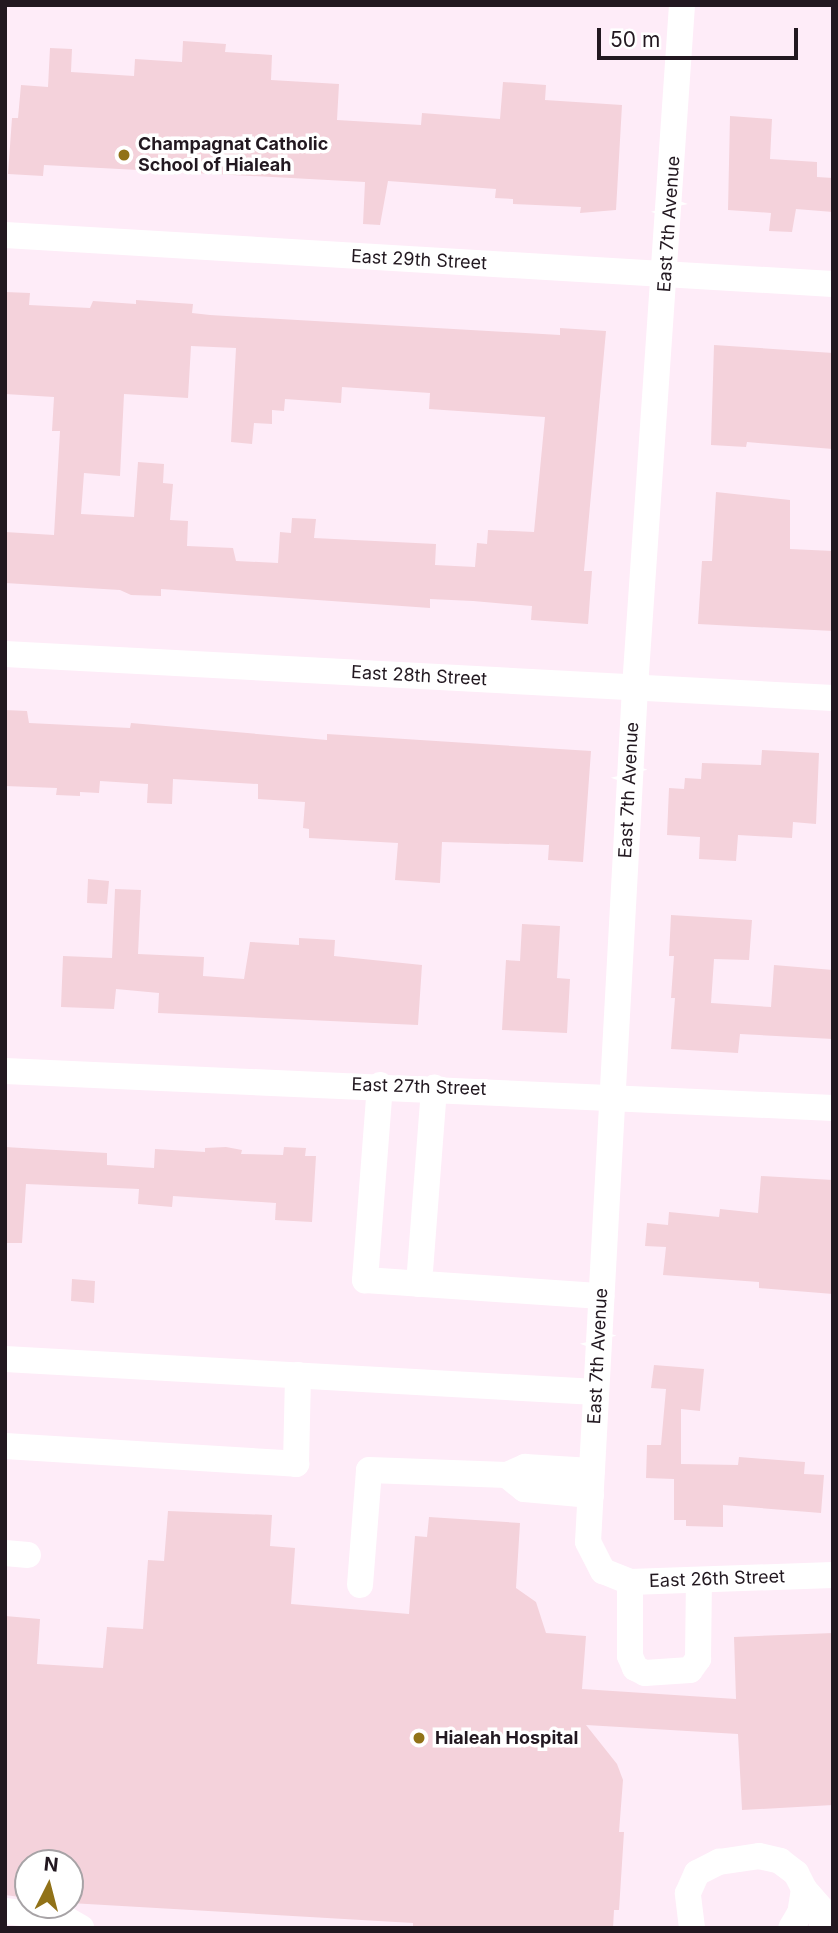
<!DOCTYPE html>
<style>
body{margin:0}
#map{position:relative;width:838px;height:1933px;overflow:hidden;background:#feecf8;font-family:Inter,sans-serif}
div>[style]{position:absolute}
.building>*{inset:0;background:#f4d2db}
.minor>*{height:26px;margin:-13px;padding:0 13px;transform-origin:13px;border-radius:13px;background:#fff}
.dots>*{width:19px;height:19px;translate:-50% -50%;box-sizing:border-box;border:4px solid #fff;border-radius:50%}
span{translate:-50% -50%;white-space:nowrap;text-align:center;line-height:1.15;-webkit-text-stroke:7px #fff;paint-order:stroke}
.poi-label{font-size:18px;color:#221820;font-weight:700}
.left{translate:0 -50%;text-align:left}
.street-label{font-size:18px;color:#221820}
.frame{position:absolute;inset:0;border:7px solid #221820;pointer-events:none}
.north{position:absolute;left:14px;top:1849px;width:70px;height:70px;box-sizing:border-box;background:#fff;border:2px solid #a7a3a6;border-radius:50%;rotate:6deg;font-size:19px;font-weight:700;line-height:28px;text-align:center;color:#221820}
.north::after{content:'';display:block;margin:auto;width:24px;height:32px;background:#917218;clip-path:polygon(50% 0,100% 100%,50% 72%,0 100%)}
.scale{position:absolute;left:597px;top:28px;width:201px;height:32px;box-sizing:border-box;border:4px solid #221820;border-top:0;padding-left:9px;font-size:21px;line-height:24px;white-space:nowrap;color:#221820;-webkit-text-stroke:5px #fff;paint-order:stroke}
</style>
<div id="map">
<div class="building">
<div style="clip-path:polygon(183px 41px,226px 44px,225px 52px,272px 55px,271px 80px,339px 84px,337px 120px,421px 125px,422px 113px,500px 119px,503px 82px,546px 85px,545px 100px,622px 105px,616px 210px,580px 213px,581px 207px,513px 204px,513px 199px,495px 198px,496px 189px,388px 181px,380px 225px,363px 224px,365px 182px,44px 165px,43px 176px,8px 174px,12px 118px,18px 118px,21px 85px,48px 87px,50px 48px,72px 49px,71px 72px,134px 76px,135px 59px,182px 62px)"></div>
<div style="clip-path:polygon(730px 116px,772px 119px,770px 159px,817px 162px,817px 177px,833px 178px,833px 212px,796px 209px,792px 232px,769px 231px,771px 213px,728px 210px)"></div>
<div style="clip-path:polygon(evenodd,5px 292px,30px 293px,29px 305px,90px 308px,93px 301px,136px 304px,136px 300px,193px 304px,192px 313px,210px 315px,560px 335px,560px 328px,606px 331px,584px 571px,592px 571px,588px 624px,531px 620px,532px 606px,473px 601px,430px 599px,430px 608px,161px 589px,161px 596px,131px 595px,120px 590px,5px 583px,5px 532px,54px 535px,60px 431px,52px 431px,54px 397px,5px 394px,5px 292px,191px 346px,236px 348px,231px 442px,252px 444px,254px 423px,272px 424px,272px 410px,284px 411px,285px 399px,341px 403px,342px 387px,430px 393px,429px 409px,545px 417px,534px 532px,488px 530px,487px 544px,477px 543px,475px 567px,435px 565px,436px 544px,314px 538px,316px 519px,292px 518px,291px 533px,280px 532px,278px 563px,236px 561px,233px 548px,187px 546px,188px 521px,170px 520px,173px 484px,163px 483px,164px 464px,138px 462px,134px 517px,81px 514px,84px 473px,120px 476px,124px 394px,188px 398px,191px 346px)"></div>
<div style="clip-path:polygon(714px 345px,833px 353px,833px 449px,747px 442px,746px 447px,711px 445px)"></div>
<div style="clip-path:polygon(716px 492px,790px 500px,790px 549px,833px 551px,833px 631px,698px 624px,702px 561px,712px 561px)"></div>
<div style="clip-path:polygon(5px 710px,27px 711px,29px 723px,130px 728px,131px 723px,327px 740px,327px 734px,591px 751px,583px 862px,548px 860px,549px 845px,442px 842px,440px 883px,395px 880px,398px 843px,309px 838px,309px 829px,303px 828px,305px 802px,258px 799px,258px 784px,173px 779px,172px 804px,147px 803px,148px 784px,100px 781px,99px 793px,80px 792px,80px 796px,56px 795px,57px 788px,5px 786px)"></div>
<div style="clip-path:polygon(762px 750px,819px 753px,816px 824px,793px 822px,792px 838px,738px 835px,736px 861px,699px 859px,700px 837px,667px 835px,669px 788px,684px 789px,685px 778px,701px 779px,702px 763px,761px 765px)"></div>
<div style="clip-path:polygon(88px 879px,109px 881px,107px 904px,87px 903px)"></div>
<div style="clip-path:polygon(115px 889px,141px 890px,138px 954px,204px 957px,203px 976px,244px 979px,250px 942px,299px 945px,299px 938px,335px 940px,334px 956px,422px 965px,418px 1025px,158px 1013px,159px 993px,116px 989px,114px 1009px,61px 1007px,63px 956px,112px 958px)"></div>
<div style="clip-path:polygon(671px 915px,752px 920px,749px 960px,714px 959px,711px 1003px,771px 1007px,774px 965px,833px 970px,833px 1039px,740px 1034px,738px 1053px,671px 1049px,675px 998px,671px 998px,674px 956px,669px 956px)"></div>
<div style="clip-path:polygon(522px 924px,560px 926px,557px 978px,570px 979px,567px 1033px,502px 1030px,506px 960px,520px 961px)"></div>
<div style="clip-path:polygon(5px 1147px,107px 1153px,107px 1165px,154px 1168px,155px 1149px,205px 1152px,205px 1148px,226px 1147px,242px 1150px,241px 1154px,283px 1155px,284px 1147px,306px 1148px,305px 1156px,316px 1156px,312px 1222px,275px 1220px,276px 1203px,173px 1196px,172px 1207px,138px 1204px,139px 1189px,26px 1184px,22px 1243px,5px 1243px)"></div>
<div style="clip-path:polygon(761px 1176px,833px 1180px,833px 1294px,759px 1288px,759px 1282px,663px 1275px,666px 1247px,645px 1246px,647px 1223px,668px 1225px,669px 1212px,719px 1217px,720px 1209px,758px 1213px)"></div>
<div style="clip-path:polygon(72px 1279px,95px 1281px,94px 1303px,71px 1301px)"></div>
<div style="clip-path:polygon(654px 1365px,704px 1369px,700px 1411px,681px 1409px,681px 1464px,738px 1465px,739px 1457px,805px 1462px,804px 1474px,824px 1475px,821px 1513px,723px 1505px,723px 1527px,686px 1526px,686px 1520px,674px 1520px,674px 1479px,646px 1478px,647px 1445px,661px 1445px,666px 1389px,651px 1388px)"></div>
<div style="clip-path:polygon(168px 1511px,272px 1515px,270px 1546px,295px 1548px,291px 1604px,409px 1614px,415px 1536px,427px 1537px,429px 1517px,520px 1523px,516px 1588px,536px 1602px,546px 1633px,586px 1636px,582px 1689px,736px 1699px,734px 1637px,833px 1633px,833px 1805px,742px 1810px,738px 1734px,586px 1725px,617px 1764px,623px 1780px,619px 1832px,624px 1832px,619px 1910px,614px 1910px,613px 1928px,413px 1928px,413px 1923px,70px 1903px,70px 1863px,28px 1863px,28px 1898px,5px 1895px,5px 1616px,40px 1619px,37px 1664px,103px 1668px,107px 1627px,143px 1629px,148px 1560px,164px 1561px)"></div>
</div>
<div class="minor">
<div style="left:682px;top:5px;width:685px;rotate:93.94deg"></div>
<div style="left:635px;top:688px;width:855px;rotate:93.15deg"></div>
<div style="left:588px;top:1542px;width:33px;rotate:63deg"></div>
<div style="left:603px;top:1571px;width:29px;rotate:22deg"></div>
<div style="left:630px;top:1582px;width:203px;rotate:-2deg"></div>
<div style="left:5px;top:235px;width:829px;rotate:3.39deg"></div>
<div style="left:5px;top:654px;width:829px;rotate:3.04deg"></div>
<div style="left:5px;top:1071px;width:829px;rotate:2.56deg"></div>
<div style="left:380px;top:1085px;width:196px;rotate:94.4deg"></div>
<div style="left:365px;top:1280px;width:237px;rotate:3.9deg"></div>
<div style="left:419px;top:1284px;width:197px;rotate:-85.6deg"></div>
<div style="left:5px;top:1359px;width:592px;rotate:3.2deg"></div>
<div style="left:5px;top:1446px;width:292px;rotate:3.5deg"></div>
<div style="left:296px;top:1464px;width:89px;rotate:-88.7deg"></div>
<div style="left:591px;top:1495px;width:67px;rotate:-174.9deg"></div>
<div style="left:524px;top:1489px;width:22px;rotate:-141deg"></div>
<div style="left:507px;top:1475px;width:20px;rotate:-24deg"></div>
<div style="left:525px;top:1467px;width:67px;rotate:3.4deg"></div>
<div style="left:5px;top:1553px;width:23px;rotate:5deg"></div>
<div style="left:630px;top:1582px;width:74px;rotate:90deg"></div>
<div style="left:630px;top:1656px;width:13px;rotate:67deg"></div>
<div style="left:635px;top:1668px;width:11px;rotate:27deg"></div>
<div style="left:645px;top:1673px;width:45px;rotate:-3.8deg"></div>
<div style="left:690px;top:1670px;width:14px;rotate:-54deg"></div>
<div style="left:698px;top:1659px;width:79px;rotate:-89.3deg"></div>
<div style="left:360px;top:1585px;width:115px;rotate:-85.5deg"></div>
<div style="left:369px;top:1470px;width:138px;rotate:2.1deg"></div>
<div style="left:804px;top:1889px;width:28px;rotate:49deg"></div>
<div style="left:822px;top:1910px;width:18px;rotate:90deg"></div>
<div style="left:5px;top:1911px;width:59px;rotate:6.8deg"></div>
<div style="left:64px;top:1918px;width:20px;rotate:30deg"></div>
<div style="left:692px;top:1928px;width:35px;rotate:-97deg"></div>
<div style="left:688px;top:1893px;width:22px;rotate:-66deg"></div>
<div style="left:697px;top:1873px;width:25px;rotate:-27deg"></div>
<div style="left:719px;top:1862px;width:40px;rotate:-8.5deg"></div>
<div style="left:759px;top:1856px;width:22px;rotate:13deg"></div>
<div style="left:780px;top:1861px;width:20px;rotate:37deg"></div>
<div style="left:796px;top:1873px;width:18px;rotate:63deg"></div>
<div style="left:804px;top:1889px;width:24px;rotate:99deg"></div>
<div style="left:800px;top:1913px;width:17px;rotate:121deg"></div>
</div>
<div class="dots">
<div style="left:124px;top:155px;background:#917218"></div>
<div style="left:419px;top:1738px;background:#917218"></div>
</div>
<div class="poi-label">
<span class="left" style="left:138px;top:155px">Champagnat Catholic<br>School of Hialeah</span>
<span class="left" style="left:435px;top:1738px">Hialeah Hospital</span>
</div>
<div class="street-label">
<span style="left:669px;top:224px;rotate:-86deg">East 7th Avenue</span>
<span style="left:419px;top:260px;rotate:3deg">East 29th Street</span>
<span style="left:419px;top:676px;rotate:3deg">East 28th Street</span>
<span style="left:629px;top:790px;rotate:-87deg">East 7th Avenue</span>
<span style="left:419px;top:1087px;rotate:2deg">East 27th Street</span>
<span style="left:598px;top:1356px;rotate:-87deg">East 7th Avenue</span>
<span style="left:717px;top:1579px;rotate:-2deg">East 26th Street</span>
</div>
<div class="frame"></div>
<div class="north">N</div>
<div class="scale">50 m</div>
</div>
